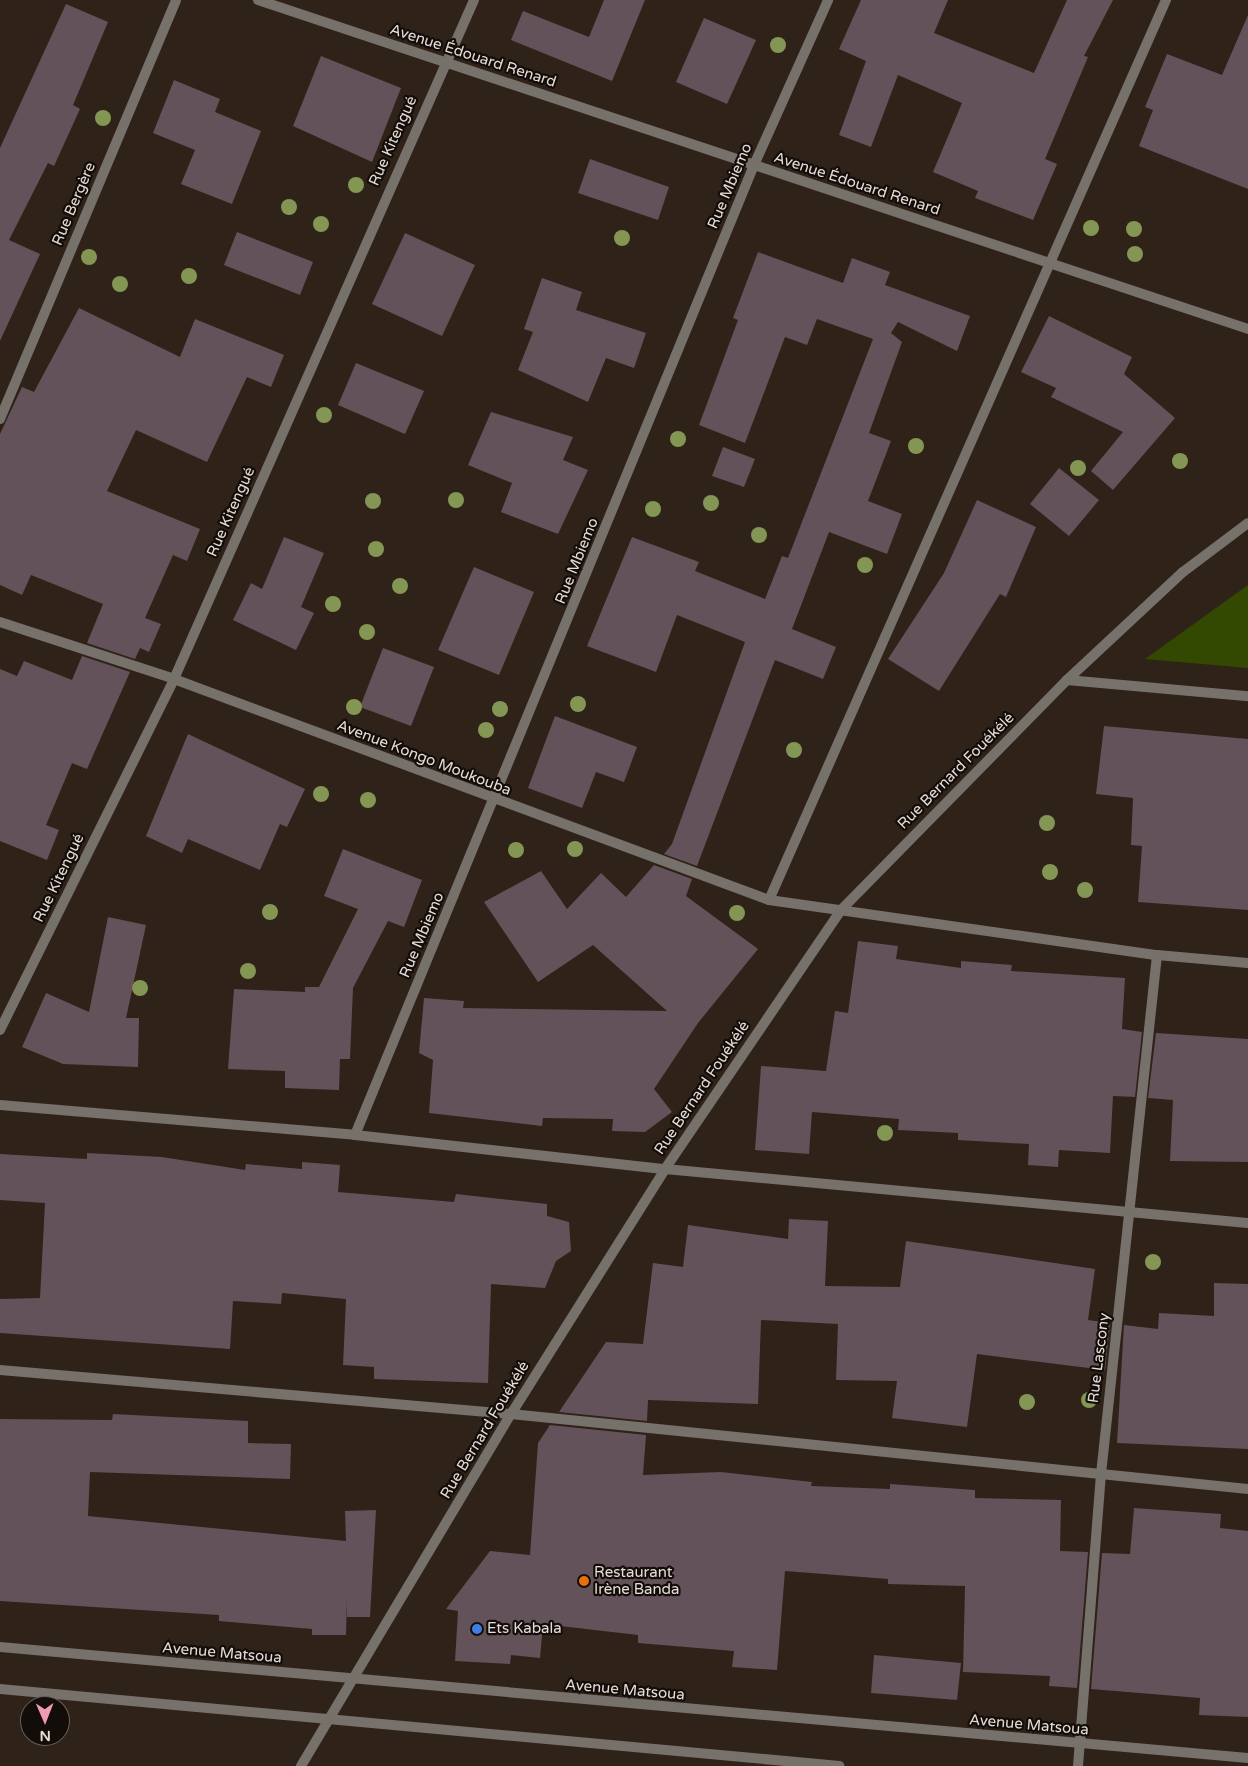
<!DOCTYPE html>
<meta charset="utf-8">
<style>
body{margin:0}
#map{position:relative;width:1248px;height:1766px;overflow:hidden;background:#2f2219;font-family:"Varela Round",sans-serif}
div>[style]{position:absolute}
.green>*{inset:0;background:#334801}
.building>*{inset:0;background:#63525a}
.minor>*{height:10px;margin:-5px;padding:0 5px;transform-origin:5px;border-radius:5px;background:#76716a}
.tertiary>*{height:10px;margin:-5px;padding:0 5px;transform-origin:5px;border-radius:5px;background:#76716a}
.trees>*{width:16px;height:16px;margin:-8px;border-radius:50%;background:#849654}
.dots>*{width:14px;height:14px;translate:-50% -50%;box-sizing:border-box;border:2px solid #130d09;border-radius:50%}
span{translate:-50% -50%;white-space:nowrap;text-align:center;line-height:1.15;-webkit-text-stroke:4.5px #130d09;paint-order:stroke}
.street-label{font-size:15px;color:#e6dcd7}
.poi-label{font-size:15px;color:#e6dcd7}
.left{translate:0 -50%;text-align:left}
.north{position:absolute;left:20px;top:1696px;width:50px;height:50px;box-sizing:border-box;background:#130d09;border:1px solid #67605b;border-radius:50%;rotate:179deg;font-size:14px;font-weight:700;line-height:20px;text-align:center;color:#e6dcd7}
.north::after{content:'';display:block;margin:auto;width:18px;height:22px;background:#f19ab4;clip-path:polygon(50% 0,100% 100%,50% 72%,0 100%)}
</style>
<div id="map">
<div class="green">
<div style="clip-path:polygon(1248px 585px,1248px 668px,1145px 659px)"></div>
</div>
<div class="building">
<div style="clip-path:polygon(604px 0,645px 0,612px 81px,511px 40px,523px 11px,589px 37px)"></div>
<div style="clip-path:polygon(861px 0,948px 0,934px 33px,1034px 73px,1067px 0,1113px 0,1084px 56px,1088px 57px,1045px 159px,1057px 164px,1033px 220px,975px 198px,978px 191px,933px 172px,962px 103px,898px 75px,871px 147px,839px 135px,866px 61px,839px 49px)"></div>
<div style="clip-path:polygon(66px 4px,108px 22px,73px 105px,80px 109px,54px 166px,48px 163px,9px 240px,40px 254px,0 341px,0 148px)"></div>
<div style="clip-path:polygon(1248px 15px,1248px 189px,1139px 146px,1153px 110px,1145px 107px,1167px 54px,1222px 75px)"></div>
<div style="clip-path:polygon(704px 18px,756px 40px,727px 104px,676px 82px)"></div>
<div style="clip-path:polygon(321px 56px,401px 88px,372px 162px,293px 126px)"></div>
<div style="clip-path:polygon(174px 80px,220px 99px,215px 112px,261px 131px,232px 204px,181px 184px,195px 150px,153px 133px)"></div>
<div style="clip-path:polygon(590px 159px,669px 187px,658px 220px,578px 193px)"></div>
<div style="clip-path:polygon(237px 232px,313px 262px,300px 295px,224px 265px)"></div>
<div style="clip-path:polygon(405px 233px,475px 265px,442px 336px,372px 304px)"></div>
<div style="clip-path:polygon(758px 252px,843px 283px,852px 258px,890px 272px,885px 285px,970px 316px,957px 351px,898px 322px,891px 333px,902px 342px,869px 433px,891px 441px,868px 501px,902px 514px,887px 554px,829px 532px,792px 629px,836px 647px,823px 679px,775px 660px,697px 866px,664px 854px,672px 844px,745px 642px,677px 615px,656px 672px,587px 646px,632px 537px,699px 562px,695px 571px,765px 599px,782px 556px,788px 558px,873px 339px,817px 319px,807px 345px,785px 337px,745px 443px,699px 425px,738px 320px,733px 318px)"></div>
<div style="clip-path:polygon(542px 278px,582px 292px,576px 310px,646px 333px,634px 368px,606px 358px,588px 402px,518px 370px,533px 332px,524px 329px)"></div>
<div style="clip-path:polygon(79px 308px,180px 357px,195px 319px,284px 355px,271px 387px,247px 377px,207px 462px,136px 430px,107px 491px,200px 529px,187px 561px,173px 555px,145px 618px,161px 624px,149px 652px,140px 648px,135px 659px,87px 643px,103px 604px,31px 575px,22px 595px,0 585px,0 434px,22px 387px,34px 392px)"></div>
<div style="clip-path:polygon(1049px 316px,1132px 357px,1124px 374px,1175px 418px,1113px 490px,1091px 471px,1123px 432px,1051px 397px,1056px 388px,1021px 372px)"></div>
<div style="clip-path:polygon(356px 363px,424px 391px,405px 434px,338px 405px)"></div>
<div style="clip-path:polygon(491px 412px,573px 437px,563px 460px,588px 470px,558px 534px,501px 512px,512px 483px,468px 465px)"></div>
<div style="clip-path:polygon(723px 447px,755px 459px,744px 487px,712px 476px)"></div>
<div style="clip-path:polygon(1059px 468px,1099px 500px,1069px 536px,1030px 504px)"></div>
<div style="clip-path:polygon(977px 500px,1036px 527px,1006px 597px,1000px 594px,939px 691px,888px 659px,944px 573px)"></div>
<div style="clip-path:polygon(284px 537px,324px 553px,301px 607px,314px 613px,296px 650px,233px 620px,251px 583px,262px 589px)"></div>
<div style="clip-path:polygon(474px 567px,534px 592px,499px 675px,438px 650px)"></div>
<div style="clip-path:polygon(383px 648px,434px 667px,411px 726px,360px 707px)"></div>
<div style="clip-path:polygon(82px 656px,130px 672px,87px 769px,72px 763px,46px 825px,59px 830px,47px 860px,0 841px,0 669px,17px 676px,24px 661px,72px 680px)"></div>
<div style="clip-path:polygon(555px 716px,637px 747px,624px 782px,596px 772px,582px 808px,528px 788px)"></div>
<div style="clip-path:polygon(1104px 726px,1248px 739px,1248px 910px,1138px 902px,1142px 846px,1131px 845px,1133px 798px,1096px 794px)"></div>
<div style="clip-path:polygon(188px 734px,305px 789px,287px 827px,280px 824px,260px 870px,188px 839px,182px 853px,146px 836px)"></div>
<div style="clip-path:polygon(343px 849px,422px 880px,404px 927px,388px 921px,353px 988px,350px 1059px,340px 1059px,339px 1090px,285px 1088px,285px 1071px,228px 1069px,234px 989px,305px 992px,305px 987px,319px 987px,358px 909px,324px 896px)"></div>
<div style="clip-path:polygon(654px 865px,692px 879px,686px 896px,758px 949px,698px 1023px,654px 1089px,672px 1112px,645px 1132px,612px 1131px,613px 1119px,543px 1118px,542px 1126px,429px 1113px,433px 1060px,419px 1053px,424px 998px,464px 1001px,463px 1008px,667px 1011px,593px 945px,538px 982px,484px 902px,541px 871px,567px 909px,601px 873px,626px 897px)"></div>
<div style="clip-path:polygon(108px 917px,146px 925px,126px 1018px,139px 1018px,138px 1067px,63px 1064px,22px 1047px,46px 993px,89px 1012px)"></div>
<div style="clip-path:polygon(858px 941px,898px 946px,896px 959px,961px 968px,961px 961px,1012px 965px,1011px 971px,1125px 978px,1122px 1029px,1142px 1032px,1135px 1097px,1113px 1096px,1110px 1153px,1059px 1150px,1058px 1167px,1028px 1165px,1029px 1144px,958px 1140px,958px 1133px,898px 1130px,899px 1119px,812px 1112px,809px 1154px,755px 1150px,761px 1066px,826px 1071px,835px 1011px,848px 1013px)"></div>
<div style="clip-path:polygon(1156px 1033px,1248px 1039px,1248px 1162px,1170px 1161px,1173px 1100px,1148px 1098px)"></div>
<div style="clip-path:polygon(87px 1153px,162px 1157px,245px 1170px,246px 1164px,302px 1169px,302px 1162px,340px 1165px,338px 1192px,454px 1202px,456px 1194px,547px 1204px,547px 1216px,569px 1222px,571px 1251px,556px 1261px,545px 1288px,491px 1284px,488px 1383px,374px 1379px,374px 1367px,343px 1365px,346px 1299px,282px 1293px,281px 1304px,233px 1301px,230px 1349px,0 1333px,0 1299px,40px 1298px,45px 1203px,0 1200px,0 1154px,87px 1159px)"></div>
<div style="clip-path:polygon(789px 1219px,828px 1221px,825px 1286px,900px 1287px,906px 1241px,1095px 1269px,1088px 1320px,1110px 1323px,1105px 1370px,977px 1354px,967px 1427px,892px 1418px,897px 1381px,836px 1380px,838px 1324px,761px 1320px,758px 1404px,648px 1400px,647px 1421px,559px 1412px,606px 1342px,643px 1344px,653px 1263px,683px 1267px,688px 1225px,788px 1239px)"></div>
<div style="clip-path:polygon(1214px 1283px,1248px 1284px,1248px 1449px,1117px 1443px,1124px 1325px,1158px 1329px,1159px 1313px,1214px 1316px)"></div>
<div style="clip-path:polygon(113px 1414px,248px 1421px,248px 1443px,291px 1444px,290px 1479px,90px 1472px,88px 1516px,346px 1541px,345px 1511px,376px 1510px,370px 1617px,347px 1617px,347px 1599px,346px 1635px,312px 1635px,312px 1629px,219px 1621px,219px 1615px,0 1601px,0 1419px,112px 1420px)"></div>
<div style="clip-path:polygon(550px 1425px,646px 1435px,643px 1475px,721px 1472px,812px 1482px,811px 1486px,890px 1489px,890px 1484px,975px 1490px,975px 1498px,1061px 1500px,1060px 1551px,1088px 1552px,1077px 1688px,1049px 1686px,1050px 1676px,963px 1672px,965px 1586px,888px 1584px,888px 1579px,785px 1571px,777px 1670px,732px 1667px,734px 1651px,638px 1643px,638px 1635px,543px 1624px,540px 1658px,511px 1655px,510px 1664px,455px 1661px,458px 1611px,446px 1609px,490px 1551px,530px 1555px,538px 1443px)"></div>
<div style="clip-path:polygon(1134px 1508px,1221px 1514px,1220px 1528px,1248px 1531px,1248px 1717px,1199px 1715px,1200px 1698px,1091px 1689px,1102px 1553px,1130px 1554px)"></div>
<div style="clip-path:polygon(874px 1655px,961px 1663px,957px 1700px,871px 1693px)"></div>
</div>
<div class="minor">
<div style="left:258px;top:0;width:1043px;rotate:18.38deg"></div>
<div style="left:0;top:419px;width:454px;rotate:-67.2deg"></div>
<div style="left:0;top:622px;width:183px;rotate:18.1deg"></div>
<div style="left:174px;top:679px;width:635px;rotate:20.38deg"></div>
<div style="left:769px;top:900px;width:392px;rotate:8.1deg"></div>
<div style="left:1157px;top:955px;width:91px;rotate:5deg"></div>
<div style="left:1067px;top:680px;width:182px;rotate:5.1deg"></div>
<div style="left:769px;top:900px;width:984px;rotate:-66.2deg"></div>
<div style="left:0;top:1030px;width:392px;rotate:-63.6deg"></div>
<div style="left:174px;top:679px;width:742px;rotate:-66.16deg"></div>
<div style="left:0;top:1105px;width:356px;rotate:4.8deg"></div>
<div style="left:355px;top:1135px;width:312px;rotate:6.3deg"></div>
<div style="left:665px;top:1169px;width:585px;rotate:5.29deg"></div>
<div style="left:355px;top:1135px;width:1049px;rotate:-67.64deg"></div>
<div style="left:754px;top:165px;width:181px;rotate:-65.8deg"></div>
<div style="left:0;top:1370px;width:513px;rotate:4.92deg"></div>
<div style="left:511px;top:1414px;width:741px;rotate:5.81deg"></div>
<div style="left:301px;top:1766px;width:410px;rotate:-59.2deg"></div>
<div style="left:511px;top:1414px;width:289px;rotate:-57.8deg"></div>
<div style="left:665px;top:1169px;width:313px;rotate:-55.8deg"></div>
<div style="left:841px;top:910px;width:322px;rotate:-45.5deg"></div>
<div style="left:1067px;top:680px;width:158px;rotate:-43deg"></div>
<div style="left:1183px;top:572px;width:81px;rotate:-37deg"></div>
<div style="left:1078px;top:1766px;width:293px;rotate:-85.5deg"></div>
<div style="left:1101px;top:1474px;width:522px;rotate:-83.84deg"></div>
</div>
<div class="tertiary">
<div style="left:0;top:1647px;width:1253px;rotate:5.08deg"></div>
<div style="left:0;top:1689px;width:843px;rotate:5.24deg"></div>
</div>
<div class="trees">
<div style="left:778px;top:45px"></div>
<div style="left:103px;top:118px"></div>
<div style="left:356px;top:185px"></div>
<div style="left:289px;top:207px"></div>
<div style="left:321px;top:224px"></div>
<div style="left:1091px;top:228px"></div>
<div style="left:1134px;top:229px"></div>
<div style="left:622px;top:238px"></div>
<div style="left:1135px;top:254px"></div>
<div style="left:89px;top:257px"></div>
<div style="left:189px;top:276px"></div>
<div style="left:120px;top:284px"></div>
<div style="left:324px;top:415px"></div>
<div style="left:678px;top:439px"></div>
<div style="left:916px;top:446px"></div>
<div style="left:1180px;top:461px"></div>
<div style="left:1078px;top:468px"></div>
<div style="left:456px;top:500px"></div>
<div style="left:373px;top:501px"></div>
<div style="left:711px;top:503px"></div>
<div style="left:653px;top:509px"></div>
<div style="left:759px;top:535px"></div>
<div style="left:376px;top:549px"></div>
<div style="left:865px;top:565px"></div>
<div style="left:400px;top:586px"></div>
<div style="left:333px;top:604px"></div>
<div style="left:367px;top:632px"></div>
<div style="left:578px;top:704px"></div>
<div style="left:354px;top:707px"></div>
<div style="left:500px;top:709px"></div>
<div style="left:486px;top:730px"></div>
<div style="left:794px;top:750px"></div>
<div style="left:321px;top:794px"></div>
<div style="left:368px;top:800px"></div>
<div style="left:1047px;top:823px"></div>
<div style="left:575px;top:849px"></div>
<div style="left:516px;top:850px"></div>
<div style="left:1050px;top:872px"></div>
<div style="left:1085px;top:890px"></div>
<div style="left:270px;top:912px"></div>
<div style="left:737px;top:913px"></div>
<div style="left:248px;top:971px"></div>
<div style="left:140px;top:988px"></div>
<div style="left:885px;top:1133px"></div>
<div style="left:1153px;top:1262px"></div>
<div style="left:1089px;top:1400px"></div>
<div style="left:1027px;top:1402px"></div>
</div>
<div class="dots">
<div style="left:584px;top:1581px;background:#e8710a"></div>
<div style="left:477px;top:1629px;background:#3f7fe0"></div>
</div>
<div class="street-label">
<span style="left:473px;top:56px;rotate:18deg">Avenue Édouard Renard</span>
<span style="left:393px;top:141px;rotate:-66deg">Rue Kitengué</span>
<span style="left:857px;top:184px;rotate:18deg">Avenue Édouard Renard</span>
<span style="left:730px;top:186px;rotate:-67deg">Rue Mbiemo</span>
<span style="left:74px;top:204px;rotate:-67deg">Rue Bergère</span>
<span style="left:231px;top:512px;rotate:-66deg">Rue Kitengué</span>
<span style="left:577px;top:561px;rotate:-68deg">Rue Mbiemo</span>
<span style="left:424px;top:758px;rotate:21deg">Avenue Kongo Moukouba</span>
<span style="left:956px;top:771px;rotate:-45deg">Rue Bernard Fouékélé</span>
<span style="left:59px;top:878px;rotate:-64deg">Rue Kitengué</span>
<span style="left:422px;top:935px;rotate:-67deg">Rue Mbiemo</span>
<span style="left:702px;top:1088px;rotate:-56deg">Rue Bernard Fouékélé</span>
<span style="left:1099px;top:1358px;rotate:-83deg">Rue Lascony</span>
<span style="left:485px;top:1430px;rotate:-59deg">Rue Bernard Fouékélé</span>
<span style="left:222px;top:1653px;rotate:5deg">Avenue Matsoua</span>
<span style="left:625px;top:1690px;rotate:5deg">Avenue Matsoua</span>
<span style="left:1029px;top:1725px;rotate:5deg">Avenue Matsoua</span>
</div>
<div class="poi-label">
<span class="left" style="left:594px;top:1581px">Restaurant<br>Irène Banda</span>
<span class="left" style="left:487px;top:1629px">Ets Kabala</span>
</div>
<div class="north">N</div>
</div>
